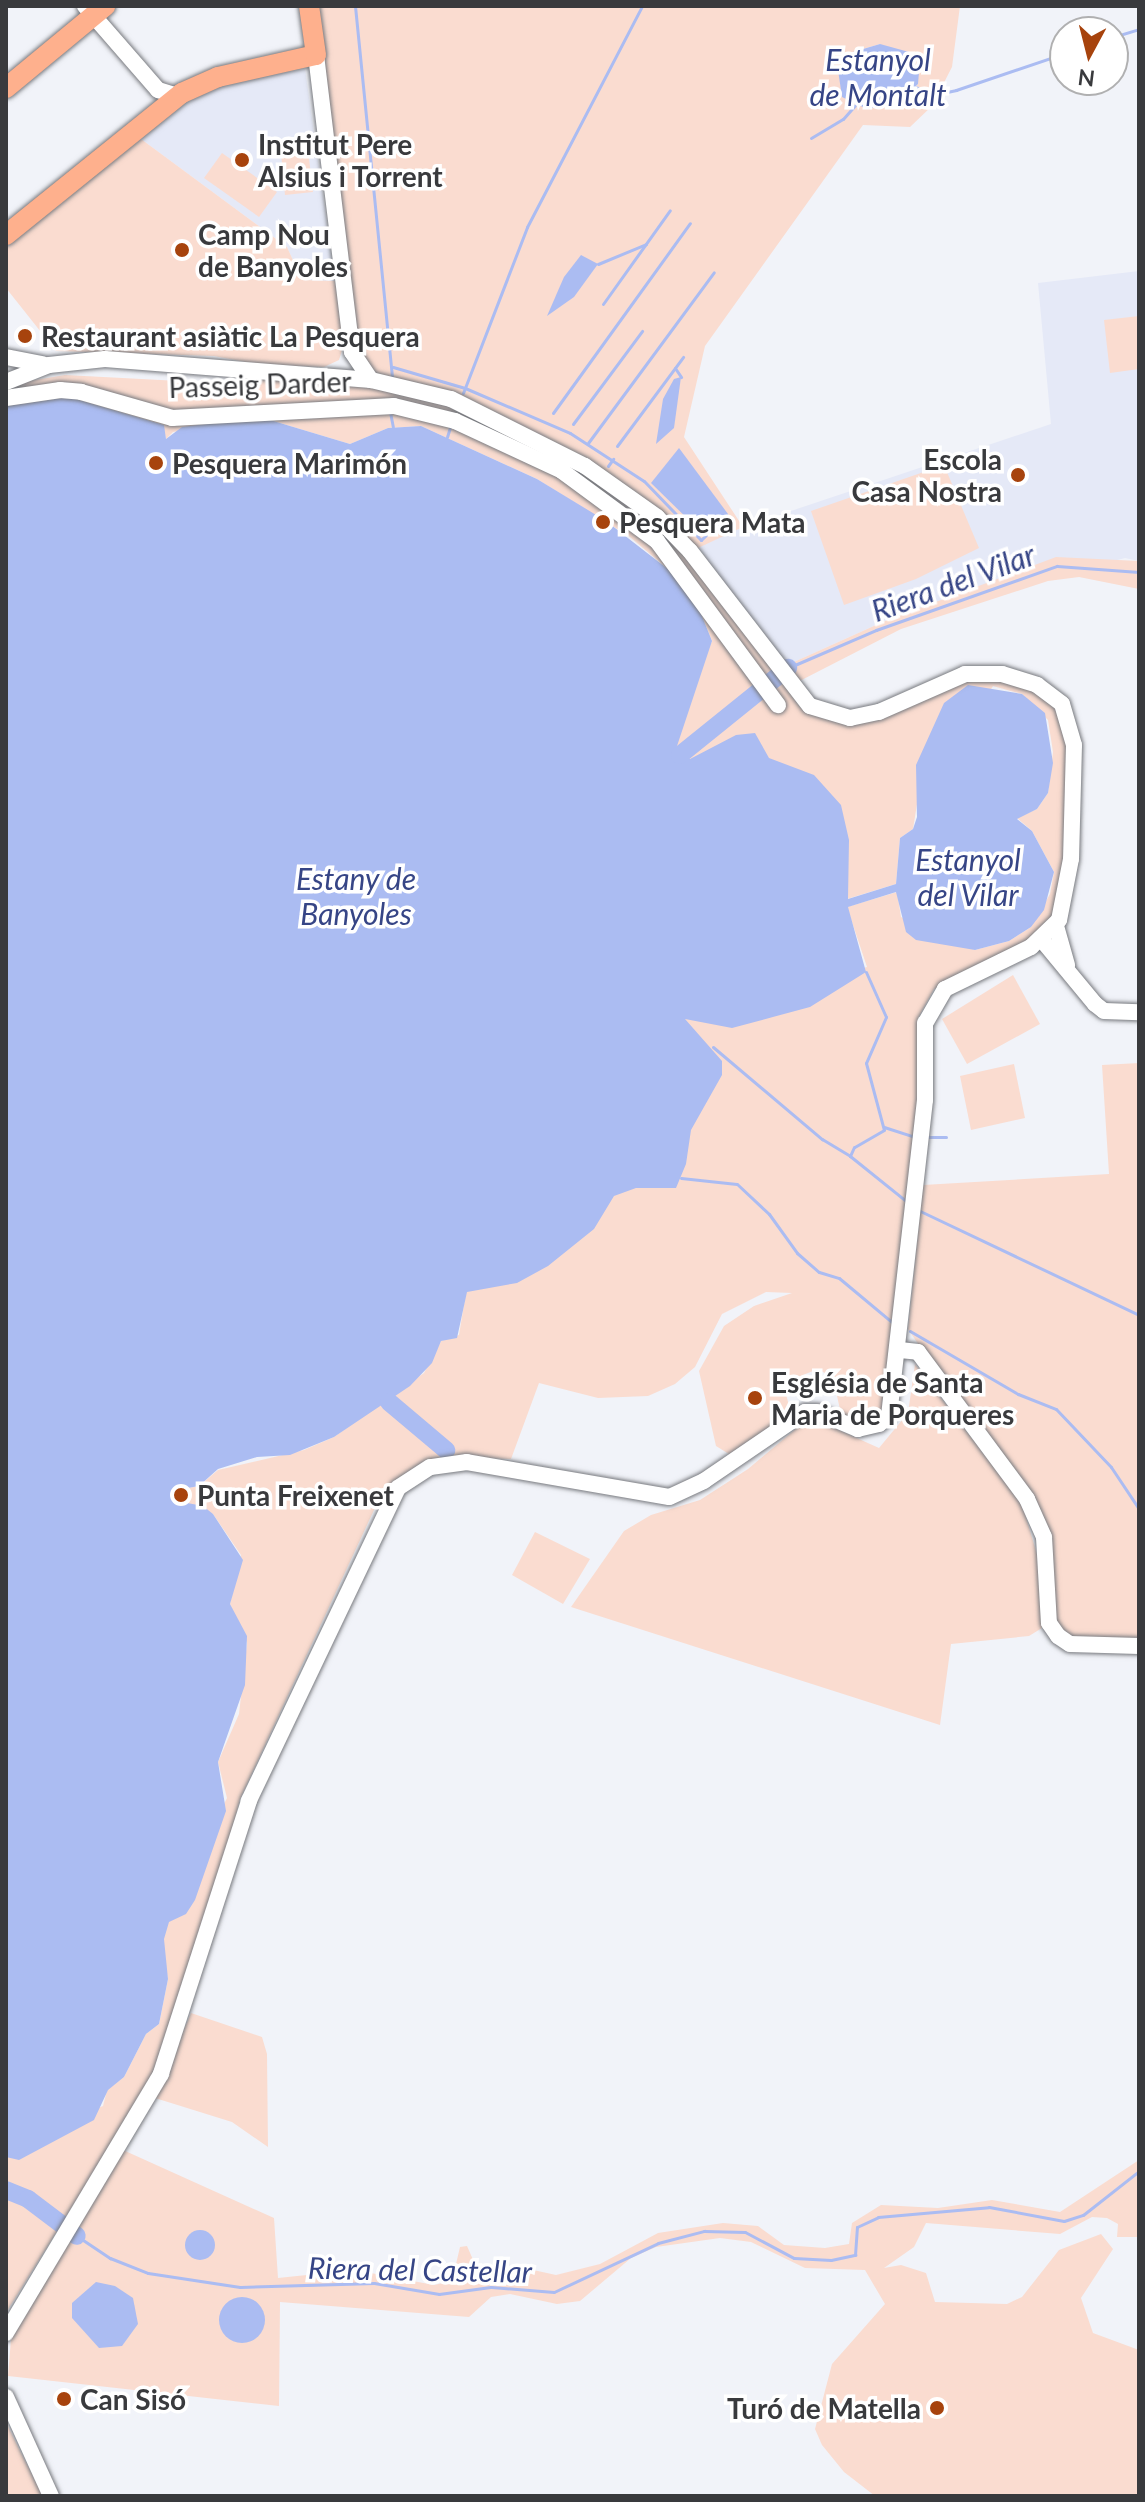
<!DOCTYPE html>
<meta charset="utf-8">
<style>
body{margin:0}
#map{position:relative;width:1145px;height:2502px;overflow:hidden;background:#f1f3f9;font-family:Lato,sans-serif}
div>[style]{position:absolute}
.built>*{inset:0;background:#e5e9f7}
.green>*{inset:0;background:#fadcd0}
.water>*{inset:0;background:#abbcf2}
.round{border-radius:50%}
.stream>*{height:3px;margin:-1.5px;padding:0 1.5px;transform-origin:1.5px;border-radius:1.5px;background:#abbcf2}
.river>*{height:18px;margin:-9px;padding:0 9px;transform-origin:9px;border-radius:9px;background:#abbcf2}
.roads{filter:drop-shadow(0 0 2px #787a7f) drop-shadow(0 0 2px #787a7f)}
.minor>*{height:16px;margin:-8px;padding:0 8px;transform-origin:8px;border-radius:8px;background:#fff}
.major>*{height:20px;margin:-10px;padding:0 10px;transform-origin:10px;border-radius:10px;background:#feb08d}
.dots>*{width:22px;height:22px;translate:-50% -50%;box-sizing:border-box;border:4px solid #fff;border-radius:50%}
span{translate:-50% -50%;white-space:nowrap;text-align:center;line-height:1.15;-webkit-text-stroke:7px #fff;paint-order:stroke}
.poi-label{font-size:28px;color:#393a3d;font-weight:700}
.left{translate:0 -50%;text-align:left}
.right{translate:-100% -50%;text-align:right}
.street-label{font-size:28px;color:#393a3d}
.water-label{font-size:30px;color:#364586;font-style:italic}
.frame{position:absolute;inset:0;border:8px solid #393a3d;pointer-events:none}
.north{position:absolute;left:1049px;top:16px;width:80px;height:80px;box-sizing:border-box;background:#fff;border:2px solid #b0b0b1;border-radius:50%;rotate:187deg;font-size:22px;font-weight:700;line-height:32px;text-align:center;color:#393a3d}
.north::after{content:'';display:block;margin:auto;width:28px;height:36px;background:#a7430d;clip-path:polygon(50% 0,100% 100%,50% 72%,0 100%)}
</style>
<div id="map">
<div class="built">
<div style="clip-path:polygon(305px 69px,335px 281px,302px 280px,287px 247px,141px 139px,192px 97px,228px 83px)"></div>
<div style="clip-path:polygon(1139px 271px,1139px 561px,1125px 558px,885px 621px,785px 666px,698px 547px,743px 527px,1051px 424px,1038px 283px)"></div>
</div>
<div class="green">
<div style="clip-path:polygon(evenodd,312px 6px,960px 6px,952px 67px,932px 106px,910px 127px,863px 125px,705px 346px,684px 437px,743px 527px,698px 548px,785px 666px,885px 621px,1056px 557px,1139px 561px,1139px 589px,1079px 577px,1048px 581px,901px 629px,786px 688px,800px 707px,841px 723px,967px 680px,1008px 682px,1035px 692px,1061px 713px,1067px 727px,1066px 866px,1052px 918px,1033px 938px,934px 989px,918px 1018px,920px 1088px,881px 1416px,865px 1423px,841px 1414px,833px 1378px,818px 1369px,783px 1383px,791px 1413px,729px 1454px,716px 1446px,699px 1371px,724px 1326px,754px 1306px,792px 1293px,766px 1292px,722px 1314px,695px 1367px,675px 1384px,648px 1396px,598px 1398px,539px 1383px,511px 1459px,446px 1457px,418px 1465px,393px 1482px,374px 1510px,240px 1799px,217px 1887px,152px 2078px,6px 2313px,6px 2147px,103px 2106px,107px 2090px,124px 2077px,146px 2034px,159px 2024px,168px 1979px,160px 1932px,227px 1798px,218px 1762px,239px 1714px,247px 1643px,230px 1604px,241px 1555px,213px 1514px,177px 1501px,171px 1491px,199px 1486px,218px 1470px,304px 1450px,334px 1437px,424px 1373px,441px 1341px,459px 1335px,466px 1292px,677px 1016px,867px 967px,847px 907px,897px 892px,901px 917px,975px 950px,1009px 941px,1031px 927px,1050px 894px,1054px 872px,1032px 831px,1017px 818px,1037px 809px,1048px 793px,1053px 752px,1048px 720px,1022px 694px,993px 686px,917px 804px,913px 829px,900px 838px,896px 884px,847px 899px,848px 849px,692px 766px,665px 747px,712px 641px,699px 609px,669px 570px,630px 537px,537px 479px,421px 426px,388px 428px,350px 444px,260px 417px,173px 432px,166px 439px,163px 425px,69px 397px,6px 406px,6px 385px,65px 375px,218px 383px,257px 377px,358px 382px,312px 6px,880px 44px,918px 84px,899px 102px,853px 52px,880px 44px)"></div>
<div style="clip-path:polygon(141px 139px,287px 247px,302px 280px,335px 281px,344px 344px,339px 360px,324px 367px,261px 365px,214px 356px,56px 351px,6px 288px,6px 248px)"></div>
<div style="clip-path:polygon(308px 150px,313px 192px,285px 195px,281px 153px)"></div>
<div style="clip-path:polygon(222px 153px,277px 192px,259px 217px,204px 178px)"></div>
<div style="clip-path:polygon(1139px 316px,1139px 369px,1110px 373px,1104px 320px)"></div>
<div style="clip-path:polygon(944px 465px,979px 548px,916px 579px,844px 605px,811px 511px)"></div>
<div style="clip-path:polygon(1013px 975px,1040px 1024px,967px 1064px,942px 1019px)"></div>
<div style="clip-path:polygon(1139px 1063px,1139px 1642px,1071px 1640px,1053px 1621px,1048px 1536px,908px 1329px,923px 1185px,1109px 1174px,1102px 1065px)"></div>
<div style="clip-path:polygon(1014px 1064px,1025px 1118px,971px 1130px,960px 1076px)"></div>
<div style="clip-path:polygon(915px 1364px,1022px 1504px,1039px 1561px,1042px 1628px,1029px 1636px,951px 1644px,940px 1725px,571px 1607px,624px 1531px,651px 1515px,700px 1500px,748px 1469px,810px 1417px,879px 1448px,908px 1413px)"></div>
<div style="clip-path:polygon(535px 1532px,590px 1559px,563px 1604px,512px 1575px)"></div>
<div style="clip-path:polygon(191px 2013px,262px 2037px,267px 2054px,268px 2147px,232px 2122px,155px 2098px)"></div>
<div style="clip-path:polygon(123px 2150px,274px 2218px,278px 2278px,355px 2270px,434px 2285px,452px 2281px,460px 2247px,467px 2246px,478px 2271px,515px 2266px,556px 2275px,600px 2264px,658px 2233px,723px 2223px,758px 2226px,784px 2245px,825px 2248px,849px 2244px,852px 2223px,881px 2205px,938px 2208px,992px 2200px,1060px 2212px,1139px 2160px,1138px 2237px,1117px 2237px,1118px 2224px,1107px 2218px,1092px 2217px,1060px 2234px,926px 2223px,914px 2247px,884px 2268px,901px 2265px,926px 2273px,935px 2302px,1007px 2304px,1022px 2297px,1059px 2250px,1101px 2234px,1113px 2249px,1081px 2298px,1093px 2333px,1139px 2350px,1139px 2496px,875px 2496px,844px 2472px,822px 2445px,815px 2429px,832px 2364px,885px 2304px,872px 2282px,865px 2270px,805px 2268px,751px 2242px,720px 2238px,656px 2247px,631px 2258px,580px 2301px,557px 2304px,510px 2294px,491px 2297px,469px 2317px,280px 2302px,279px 2406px,8px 2376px,11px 2339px)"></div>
<div style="clip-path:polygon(6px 2422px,20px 2451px,43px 2496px,6px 2496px)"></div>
</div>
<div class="water">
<div style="clip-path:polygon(880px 44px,909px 52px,919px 72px,918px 84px,899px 102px,867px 109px,842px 97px,838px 70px,853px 52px)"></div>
<div style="clip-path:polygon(581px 255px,598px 264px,574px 297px,547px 316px,564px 277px)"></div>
<div style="clip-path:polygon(681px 377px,674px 428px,656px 444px,663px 399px,674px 379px)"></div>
<div style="clip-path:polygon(69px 397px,164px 425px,166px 439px,182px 427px,260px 417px,350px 444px,388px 428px,421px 426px,537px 479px,606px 521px,669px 570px,699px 609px,712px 641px,676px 749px,690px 759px,736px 735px,755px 733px,769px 758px,814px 775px,841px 805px,849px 840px,848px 899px,896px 884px,900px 838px,913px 829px,917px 817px,916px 765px,944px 703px,968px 685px,1022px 694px,1045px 713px,1053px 763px,1048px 793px,1037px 809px,1017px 819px,1032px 831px,1054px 872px,1044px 910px,1031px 927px,1009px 941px,975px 950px,916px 940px,906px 932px,896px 892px,848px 907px,866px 972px,810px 1007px,732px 1028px,685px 1019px,722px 1061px,722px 1075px,691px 1130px,686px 1164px,676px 1188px,636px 1188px,614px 1196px,594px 1229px,548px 1266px,517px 1283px,467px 1292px,457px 1338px,441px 1341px,432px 1363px,410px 1386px,334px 1437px,290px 1455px,257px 1457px,218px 1469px,199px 1486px,171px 1491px,177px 1501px,203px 1506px,213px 1514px,243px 1560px,230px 1604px,247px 1636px,245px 1685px,218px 1762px,226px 1811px,195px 1900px,186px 1914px,169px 1922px,164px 1939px,168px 1979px,159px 2024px,146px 2034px,124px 2077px,108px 2090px,94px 2120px,19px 2160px,6px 2157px,6px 406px)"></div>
<div style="clip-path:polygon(679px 448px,728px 514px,730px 522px,716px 532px,699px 530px,651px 483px)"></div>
<div class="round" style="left:185px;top:2230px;width:30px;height:30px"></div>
<div style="clip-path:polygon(96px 2282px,115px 2286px,133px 2298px,138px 2324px,122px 2346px,99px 2348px,72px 2318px,72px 2303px)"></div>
<div class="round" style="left:219px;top:2297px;width:46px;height:46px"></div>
</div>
<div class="stream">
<div style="left:355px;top:6px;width:372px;rotate:84.3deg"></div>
<div style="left:1113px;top:37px;width:27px;rotate:-17deg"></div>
<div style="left:916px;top:87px;width:15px;rotate:37deg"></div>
<div style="left:928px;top:96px;width:29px;rotate:-12deg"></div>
<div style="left:956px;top:90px;width:115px;rotate:-18.7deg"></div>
<div style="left:811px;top:138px;width:37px;rotate:-31deg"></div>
<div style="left:843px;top:119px;width:18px;rotate:-49deg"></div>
<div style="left:598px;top:264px;width:52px;rotate:-22.6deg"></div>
<div style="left:603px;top:304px;width:115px;rotate:-54.5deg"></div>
<div style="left:393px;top:367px;width:75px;rotate:16.3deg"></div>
<div style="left:465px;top:388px;width:114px;rotate:23.2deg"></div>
<div style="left:570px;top:433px;width:88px;rotate:33deg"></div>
<div style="left:644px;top:481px;width:82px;rotate:46deg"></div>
<div style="left:701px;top:540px;width:10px;rotate:-45deg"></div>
<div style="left:675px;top:368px;width:11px;rotate:56deg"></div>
<div style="left:463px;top:393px;width:178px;rotate:-68.9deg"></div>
<div style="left:527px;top:227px;width:249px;rotate:-62.5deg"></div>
<div style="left:390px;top:412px;width:15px;rotate:79deg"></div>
<div style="left:553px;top:413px;width:234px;rotate:-54.2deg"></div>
<div style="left:573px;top:424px;width:116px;rotate:-53.4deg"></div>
<div style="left:447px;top:437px;width:10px;rotate:-73deg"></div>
<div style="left:588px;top:443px;width:212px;rotate:-53.6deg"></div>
<div style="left:617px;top:446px;width:111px;rotate:-53.4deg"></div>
<div style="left:608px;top:466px;width:9px;rotate:-54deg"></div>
<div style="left:790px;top:667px;width:94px;rotate:-23.3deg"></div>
<div style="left:876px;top:630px;width:192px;rotate:-19.5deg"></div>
<div style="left:1057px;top:566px;width:82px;rotate:4.2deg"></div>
<div style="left:866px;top:972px;width:49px;rotate:66deg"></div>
<div style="left:886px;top:1017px;width:50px;rotate:113.5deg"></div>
<div style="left:866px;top:1063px;width:69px;rotate:75deg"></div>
<div style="left:884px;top:1130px;width:34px;rotate:150deg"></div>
<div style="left:854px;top:1147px;width:10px;rotate:114deg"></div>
<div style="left:850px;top:1156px;width:72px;rotate:38.8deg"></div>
<div style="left:713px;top:1047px;width:143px;rotate:40.2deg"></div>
<div style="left:822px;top:1139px;width:33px;rotate:31deg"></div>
<div style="left:884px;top:1127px;width:33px;rotate:18deg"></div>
<div style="left:926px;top:1137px;width:20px"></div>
<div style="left:681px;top:1178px;width:56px;rotate:6.1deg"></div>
<div style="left:737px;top:1184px;width:44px;rotate:43.2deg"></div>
<div style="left:769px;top:1214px;width:48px;rotate:54.3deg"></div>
<div style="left:797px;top:1253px;width:29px;rotate:41deg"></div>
<div style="left:819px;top:1272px;width:21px;rotate:17deg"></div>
<div style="left:839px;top:1278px;width:70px;rotate:39.8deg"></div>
<div style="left:918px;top:1210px;width:245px;rotate:25.4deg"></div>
<div style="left:910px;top:1331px;width:125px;rotate:30.3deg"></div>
<div style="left:1018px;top:1394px;width:41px;rotate:21.5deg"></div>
<div style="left:1056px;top:1409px;width:80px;rotate:46.5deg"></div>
<div style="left:1111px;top:1467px;width:50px;rotate:56.3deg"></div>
<div style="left:77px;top:2236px;width:40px;rotate:34deg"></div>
<div style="left:110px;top:2258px;width:41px;rotate:21.5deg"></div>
<div style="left:148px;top:2273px;width:93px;rotate:8.7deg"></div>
<div style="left:240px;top:2287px;width:134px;rotate:-1.7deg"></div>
<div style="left:374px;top:2283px;width:66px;rotate:9.6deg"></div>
<div style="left:439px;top:2294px;width:52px;rotate:-7.7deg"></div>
<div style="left:491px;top:2287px;width:63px;rotate:4.5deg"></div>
<div style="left:554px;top:2292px;width:115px;rotate:-25.2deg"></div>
<div style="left:658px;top:2243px;width:48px;rotate:-14.6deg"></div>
<div style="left:704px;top:2231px;width:41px;rotate:1.4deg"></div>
<div style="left:745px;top:2232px;width:55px;rotate:28deg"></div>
<div style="left:794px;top:2258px;width:37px;rotate:3deg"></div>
<div style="left:831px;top:2260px;width:25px;rotate:-12deg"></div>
<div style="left:855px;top:2255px;width:28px;rotate:-86deg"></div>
<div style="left:857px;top:2227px;width:23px;rotate:-25deg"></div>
<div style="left:878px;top:2217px;width:111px;rotate:-5.1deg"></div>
<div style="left:989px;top:2207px;width:76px;rotate:10.6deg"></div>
<div style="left:1064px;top:2221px;width:20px;rotate:-18deg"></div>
<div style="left:1083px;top:2215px;width:71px;rotate:-38.2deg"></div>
</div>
<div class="river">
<div style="left:680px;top:755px;width:139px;rotate:-38.9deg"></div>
<div style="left:389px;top:1402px;width:75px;rotate:40.1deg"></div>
<div style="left:6px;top:2190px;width:24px;rotate:22deg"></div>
<div style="left:28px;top:2199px;width:61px;rotate:37.1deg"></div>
</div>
<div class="roads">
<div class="minor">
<div style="left:85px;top:6px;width:111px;rotate:49deg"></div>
<div style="left:158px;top:90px;width:21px;rotate:17deg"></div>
<div style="left:316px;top:55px;width:299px;rotate:83.1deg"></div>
<div style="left:352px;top:352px;width:34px;rotate:56deg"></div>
<div style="left:6px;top:357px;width:38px;rotate:11deg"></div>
<div style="left:6px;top:382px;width:46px;rotate:-21.6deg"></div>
<div style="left:49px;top:365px;width:56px;rotate:-6.1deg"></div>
<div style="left:105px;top:359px;width:267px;rotate:4.5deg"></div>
<div style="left:371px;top:380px;width:82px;rotate:13.4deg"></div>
<div style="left:451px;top:399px;width:150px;rotate:26.6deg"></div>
<div style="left:585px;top:466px;width:88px;rotate:35.3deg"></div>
<div style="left:657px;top:517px;width:47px;rotate:45.9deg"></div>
<div style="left:690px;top:551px;width:196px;rotate:52.3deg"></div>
<div style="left:810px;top:706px;width:42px;rotate:16.7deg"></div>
<div style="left:850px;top:718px;width:30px;rotate:-12deg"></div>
<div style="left:879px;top:712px;width:94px;rotate:-23.8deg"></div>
<div style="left:965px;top:674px;width:37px"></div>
<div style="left:1002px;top:674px;width:37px;rotate:17deg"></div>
<div style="left:1037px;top:685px;width:31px;rotate:37deg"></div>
<div style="left:1062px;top:704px;width:43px;rotate:73.7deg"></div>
<div style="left:1074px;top:745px;width:114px;rotate:91.5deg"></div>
<div style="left:1071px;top:859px;width:62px;rotate:101.1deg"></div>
<div style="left:1059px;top:920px;width:39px;rotate:136deg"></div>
<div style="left:1031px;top:947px;width:96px;rotate:154deg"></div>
<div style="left:945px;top:989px;width:39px;rotate:120deg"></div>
<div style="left:925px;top:1023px;width:77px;rotate:90deg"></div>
<div style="left:925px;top:1100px;width:317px;rotate:96.5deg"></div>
<div style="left:889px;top:1415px;width:13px;rotate:138deg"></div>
<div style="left:879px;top:1424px;width:22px;rotate:167deg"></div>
<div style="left:858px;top:1429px;width:44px;rotate:-157.5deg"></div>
<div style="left:817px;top:1412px;width:12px;rotate:180deg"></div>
<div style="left:805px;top:1412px;width:122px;rotate:145.7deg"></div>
<div style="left:704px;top:1481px;width:38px;rotate:155deg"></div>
<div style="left:669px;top:1497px;width:205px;rotate:-170.2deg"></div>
<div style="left:467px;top:1462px;width:37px;rotate:172deg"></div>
<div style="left:430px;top:1467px;width:38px;rotate:147deg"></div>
<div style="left:398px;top:1488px;width:347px;rotate:115.5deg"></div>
<div style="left:249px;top:1801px;width:287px;rotate:107.9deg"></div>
<div style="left:161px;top:2074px;width:302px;rotate:120.9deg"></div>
<div style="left:6px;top:398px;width:55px;rotate:-8.4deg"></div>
<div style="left:60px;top:390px;width:21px;rotate:5deg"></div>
<div style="left:81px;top:392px;width:95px;rotate:15.9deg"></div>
<div style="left:172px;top:418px;width:222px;rotate:-3.1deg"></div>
<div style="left:394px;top:406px;width:63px;rotate:13.8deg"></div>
<div style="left:455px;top:421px;width:118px;rotate:25deg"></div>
<div style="left:562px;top:471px;width:118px;rotate:36.4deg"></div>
<div style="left:657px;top:541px;width:204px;rotate:53.6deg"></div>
<div style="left:1056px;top:926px;width:41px;rotate:74.2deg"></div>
<div style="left:1042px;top:940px;width:83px;rotate:50.4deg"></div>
<div style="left:1095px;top:1004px;width:11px;rotate:38deg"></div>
<div style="left:1104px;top:1011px;width:35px;rotate:2deg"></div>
<div style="left:900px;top:1350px;width:18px;rotate:6deg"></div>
<div style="left:918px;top:1352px;width:183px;rotate:53.4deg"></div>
<div style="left:1027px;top:1499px;width:42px;rotate:65.9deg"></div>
<div style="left:1044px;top:1537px;width:86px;rotate:86.7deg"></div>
<div style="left:1049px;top:1623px;width:16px;rotate:55deg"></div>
<div style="left:1058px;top:1636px;width:14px;rotate:34deg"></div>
<div style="left:1070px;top:1644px;width:69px;rotate:1.7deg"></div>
<div style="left:6px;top:2397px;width:109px;rotate:65.6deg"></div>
</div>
<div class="major">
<div style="left:6px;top:88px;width:129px;rotate:-39.6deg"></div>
<div style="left:6px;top:235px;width:226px;rotate:-38.9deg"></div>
<div style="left:182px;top:93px;width:39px;rotate:-24deg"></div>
<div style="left:218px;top:77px;width:100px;rotate:-12.7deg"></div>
<div style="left:316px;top:55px;width:49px;rotate:-98.1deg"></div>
</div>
</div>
<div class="dots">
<div style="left:242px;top:160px;background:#a7430d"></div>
<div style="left:182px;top:250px;background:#a7430d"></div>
<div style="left:25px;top:336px;background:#a7430d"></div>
<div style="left:156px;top:463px;background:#a7430d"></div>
<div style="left:1018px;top:475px;background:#a7430d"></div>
<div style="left:603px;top:522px;background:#a7430d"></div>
<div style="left:755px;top:1398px;background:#a7430d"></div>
<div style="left:181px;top:1495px;background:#a7430d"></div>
<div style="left:64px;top:2399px;background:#a7430d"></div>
<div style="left:937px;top:2408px;background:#a7430d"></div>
</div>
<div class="poi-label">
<span class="left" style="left:258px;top:160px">Institut Pere<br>Alsius i Torrent</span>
<span class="left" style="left:198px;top:250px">Camp Nou<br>de Banyoles</span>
<span class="left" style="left:41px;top:336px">Restaurant asiàtic La Pesquera</span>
<span class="right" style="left:1002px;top:475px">Escola<br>Casa Nostra</span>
<span class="left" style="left:172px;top:463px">Pesquera Marimón</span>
<span class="left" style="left:619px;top:522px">Pesquera Mata</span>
<span class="left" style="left:771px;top:1398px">Església de Santa<br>Maria de Porqueres</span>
<span class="left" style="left:197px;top:1495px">Punta Freixenet</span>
<span class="left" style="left:80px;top:2399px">Can Sisó</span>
<span class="right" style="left:921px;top:2408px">Turó de Matella</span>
</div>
<div class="street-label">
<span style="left:260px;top:384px;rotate:-2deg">Passeig Darder</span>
</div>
<div class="water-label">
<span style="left:878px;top:76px">Estanyol<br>de Montalt</span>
<span style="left:953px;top:582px;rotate:-20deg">Riera del Vilar</span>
<span style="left:968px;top:876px">Estanyol<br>del Vilar</span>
<span style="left:356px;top:895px">Estany de<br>Banyoles</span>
<span style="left:420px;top:2269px;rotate:1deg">Riera del Castellar</span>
</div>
<div class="frame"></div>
<div class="north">N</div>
</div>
